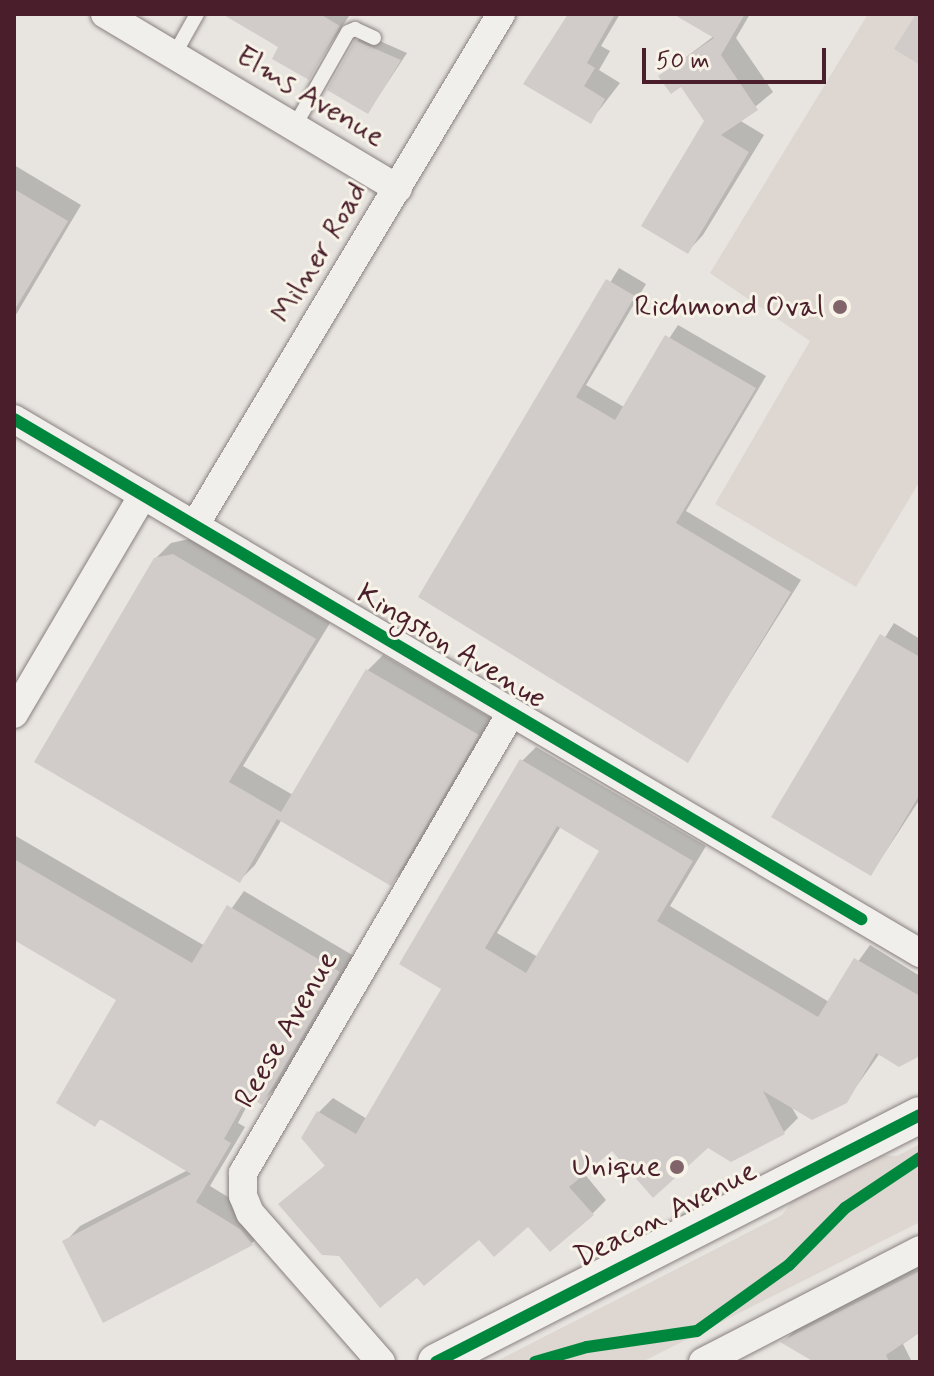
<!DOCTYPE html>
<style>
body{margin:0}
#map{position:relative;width:934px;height:1376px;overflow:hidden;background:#e8e5e0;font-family:Mynerve,sans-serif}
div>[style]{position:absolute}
.green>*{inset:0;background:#ded6d0}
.shadow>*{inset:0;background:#0003}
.building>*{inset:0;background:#d1ccc9}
.roads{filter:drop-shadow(0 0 2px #898080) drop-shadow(0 0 2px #898080)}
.service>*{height:14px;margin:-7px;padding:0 7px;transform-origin:7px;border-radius:7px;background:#f0efeb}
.minor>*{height:28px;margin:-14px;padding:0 14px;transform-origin:14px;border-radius:14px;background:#f0efeb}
.tertiary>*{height:36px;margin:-18px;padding:0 18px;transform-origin:18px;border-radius:18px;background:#f0efeb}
.cycleway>*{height:12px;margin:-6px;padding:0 6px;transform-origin:6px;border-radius:6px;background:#00873e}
.dots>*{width:22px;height:22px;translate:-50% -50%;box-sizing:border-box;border:4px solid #f7f3e8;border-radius:50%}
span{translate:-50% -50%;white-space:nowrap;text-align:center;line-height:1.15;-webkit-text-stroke:6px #f7f3e8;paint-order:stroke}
.street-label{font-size:30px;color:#4a1f2b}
.poi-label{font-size:30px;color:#4a1f2b}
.right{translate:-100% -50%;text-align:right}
.frame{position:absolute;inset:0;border:16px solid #4a1f2b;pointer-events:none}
.scale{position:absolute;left:642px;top:48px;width:184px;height:36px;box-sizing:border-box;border:4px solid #4a1f2b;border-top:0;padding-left:10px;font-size:24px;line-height:28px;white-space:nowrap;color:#4a1f2b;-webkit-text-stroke:6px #f7f3e8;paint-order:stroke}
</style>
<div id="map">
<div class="green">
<div style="clip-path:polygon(868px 14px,920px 14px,920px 481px,856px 587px,715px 504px,810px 341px,710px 273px)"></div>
<div style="clip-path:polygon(920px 1144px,920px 1222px,642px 1362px,495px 1362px,782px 1215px,795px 1197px,878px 1155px,897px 1156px)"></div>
</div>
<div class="shadow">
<div style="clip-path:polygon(226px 14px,346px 14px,349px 16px,309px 77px,281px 46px)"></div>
<div style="clip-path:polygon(568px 14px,620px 14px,601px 46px,610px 51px,599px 70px,620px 83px,590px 122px)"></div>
<div style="clip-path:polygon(677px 14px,750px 14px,736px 38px,773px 92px,739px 120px,764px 135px,703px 235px,688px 251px,706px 121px,682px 84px,661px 76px,714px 36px)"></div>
<div style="clip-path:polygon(364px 34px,407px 53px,368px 112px,357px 41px)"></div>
<div style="clip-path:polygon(14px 165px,81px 205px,14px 318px)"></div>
<div style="clip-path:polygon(619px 268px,646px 284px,586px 385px,624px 407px,678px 325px,766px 376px,686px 511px,801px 580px,688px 760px,420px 596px)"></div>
<div style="clip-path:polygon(189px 539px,330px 623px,243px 766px,293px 795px,367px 671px,383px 655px,493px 719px,406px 868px,390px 884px,282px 819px,255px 865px,240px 880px,155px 559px,171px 543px)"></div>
<div style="clip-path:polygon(894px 623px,920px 639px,920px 799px,871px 874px,774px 816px)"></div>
<div style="clip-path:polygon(evenodd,536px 747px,706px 846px,670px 906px,829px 1002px,870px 945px,920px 976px,920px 1052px,880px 1053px,846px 1101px,791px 1106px,798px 1118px,784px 1132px,708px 1146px,612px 1148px,583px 1172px,606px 1200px,592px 1214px,479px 1237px,417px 1275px,340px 1254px,281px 1204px,326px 1165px,319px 1112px,333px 1098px,367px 1119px,444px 988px,522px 761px,536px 747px,561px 826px,602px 851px,538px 957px,497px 933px,561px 826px)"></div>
<div style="clip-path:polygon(14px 835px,205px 946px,244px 891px,354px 956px,277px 1087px,262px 1102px,252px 1096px,238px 1123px,245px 1127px,210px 1186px,256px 1214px,267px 1228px,252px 1243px,104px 1320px,65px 1242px,80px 1226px,188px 1170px,102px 1118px,95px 1124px,119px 1000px,14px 937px)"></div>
<div style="clip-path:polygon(920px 1265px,920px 1332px,903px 1344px,912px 1362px,817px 1362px,783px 1342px,798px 1327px)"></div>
</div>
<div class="building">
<div style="clip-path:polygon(222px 14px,320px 14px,340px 26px,309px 80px,272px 59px,278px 47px)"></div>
<div style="clip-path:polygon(568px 14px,615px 14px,587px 63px,595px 68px,584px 86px,605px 99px,591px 124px,523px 84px)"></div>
<div style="clip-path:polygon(673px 14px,745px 14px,721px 55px,758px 110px,721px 135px,749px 152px,688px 254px,641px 226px,704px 121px,681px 87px,671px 94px,658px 76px,714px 38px)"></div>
<div style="clip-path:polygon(916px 14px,920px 14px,920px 65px,894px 49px)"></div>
<div style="clip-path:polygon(355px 40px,401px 60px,368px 114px,327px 90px)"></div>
<div style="clip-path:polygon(14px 189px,68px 221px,14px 311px)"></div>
<div style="clip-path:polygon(606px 279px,635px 296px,576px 397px,615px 420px,665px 335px,756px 388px,676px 523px,791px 592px,688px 763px,418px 597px)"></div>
<div style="clip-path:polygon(173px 554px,316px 639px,229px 782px,281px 812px,366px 669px,479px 735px,391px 886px,277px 819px,240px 883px,34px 762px,154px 558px)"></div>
<div style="clip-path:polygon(880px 634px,920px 657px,920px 794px,871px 876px,771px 817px)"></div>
<div style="clip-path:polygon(evenodd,520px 759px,693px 861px,657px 921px,818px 1017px,854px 958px,920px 996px,920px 1056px,899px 1067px,876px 1053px,847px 1103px,812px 1120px,763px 1091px,785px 1134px,731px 1162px,708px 1148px,653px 1198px,612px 1151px,569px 1187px,594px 1215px,550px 1252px,528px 1227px,494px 1257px,479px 1240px,424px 1286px,417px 1278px,380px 1308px,339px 1256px,322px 1255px,278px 1204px,325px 1166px,301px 1138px,317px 1111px,356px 1134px,441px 989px,399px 964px,520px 759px,557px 826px,599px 851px,526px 973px,485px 948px,557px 826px)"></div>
<div style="clip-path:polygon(14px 859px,192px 963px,227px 905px,340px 972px,262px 1105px,248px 1096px,224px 1139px,231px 1143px,196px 1202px,240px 1229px,253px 1245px,103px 1323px,62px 1241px,191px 1174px,100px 1119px,95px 1127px,56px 1103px,116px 1000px,14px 940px)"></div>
<div style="clip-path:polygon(920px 1271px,920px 1332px,886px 1355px,889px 1362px,814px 1362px,780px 1342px)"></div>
</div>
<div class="roads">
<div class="service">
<div style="left:174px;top:55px;width:47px;rotate:-60.7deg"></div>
<div style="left:294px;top:127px;width:109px;rotate:-60.4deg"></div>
<div style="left:348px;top:32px;width:8px;rotate:-23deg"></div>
<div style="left:355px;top:29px;width:21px;rotate:25deg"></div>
</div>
<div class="minor">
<div style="left:105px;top:14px;width:341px;rotate:30.8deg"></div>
<div style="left:14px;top:419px;width:1052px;rotate:30.52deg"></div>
<div style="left:195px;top:525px;width:596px;rotate:-59.09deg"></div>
<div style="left:14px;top:714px;width:254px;rotate:-59.5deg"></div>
<div style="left:381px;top:1362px;width:198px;rotate:-131.3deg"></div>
<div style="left:250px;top:1213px;width:18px;rotate:-112deg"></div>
<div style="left:243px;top:1196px;width:23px;rotate:-90deg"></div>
<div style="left:243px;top:1173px;width:532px;rotate:-59.77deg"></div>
<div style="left:703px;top:1362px;width:244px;rotate:-27.3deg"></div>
</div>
<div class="tertiary">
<div style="left:436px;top:1362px;width:543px;rotate:-27.04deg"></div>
</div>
</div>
<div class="cycleway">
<div style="left:14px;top:419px;width:984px;rotate:30.55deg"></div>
<div style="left:436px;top:1362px;width:543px;rotate:-27.04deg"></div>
<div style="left:535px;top:1362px;width:54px;rotate:-16.1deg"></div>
<div style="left:587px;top:1347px;width:111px;rotate:-8.3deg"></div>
<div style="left:697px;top:1331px;width:113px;rotate:-35.7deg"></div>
<div style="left:789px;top:1265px;width:80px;rotate:-45.5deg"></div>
<div style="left:845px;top:1208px;width:90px;rotate:-33.7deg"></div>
</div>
<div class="dots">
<div style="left:840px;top:307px;background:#81646a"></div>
<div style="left:677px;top:1167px;background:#81646a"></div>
</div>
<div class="street-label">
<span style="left:310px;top:97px;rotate:31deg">Elms Avenue</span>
<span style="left:320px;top:253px;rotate:-59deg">Milner Road</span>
<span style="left:451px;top:647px;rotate:31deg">Kingston Avenue</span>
<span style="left:287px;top:1030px;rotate:-60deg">Reese Avenue</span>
<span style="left:666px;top:1215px;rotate:-27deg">Deacon Avenue</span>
</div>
<div class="poi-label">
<span class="right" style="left:824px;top:307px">Richmond Oval</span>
<span class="right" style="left:661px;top:1167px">Unique</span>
</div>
<div class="frame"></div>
<div class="scale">50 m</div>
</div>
